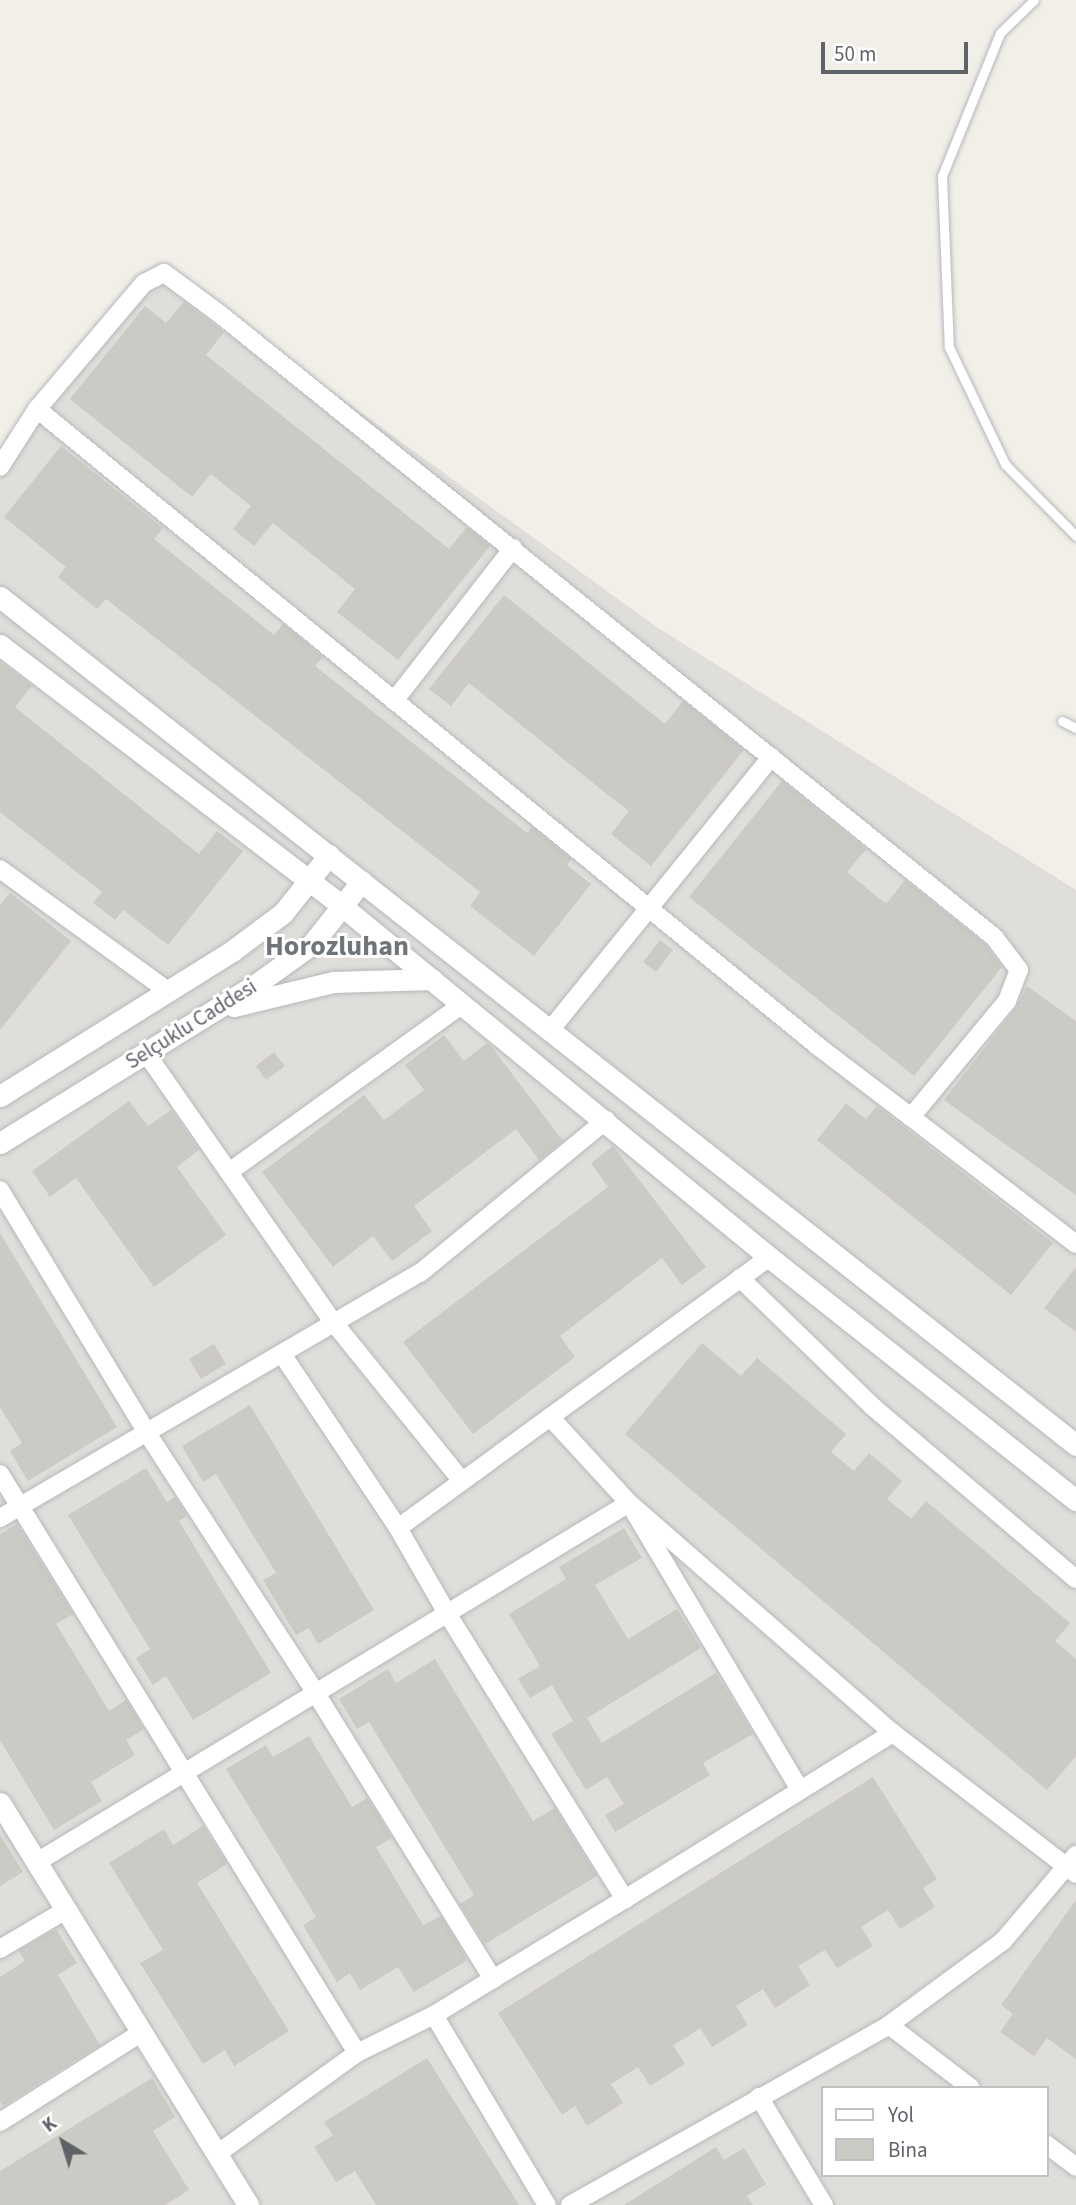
<!DOCTYPE html>
<meta charset="utf-8">
<style>
body{margin:0}
#map{position:relative;width:1076px;height:2205px;overflow:hidden;background:#f1efe8;font-family:"Source Sans 3",sans-serif}
div>[style]{position:absolute}
.industrial>*{inset:0;background:#e0deda}
.building>*{inset:0;background:#cccac5}
.roads{filter:drop-shadow(0 0 2px #b5b8bc) drop-shadow(0 0 2px #b5b8bc)}
.service>*{height:9px;margin:-4.5px;padding:0 4.5px;transform-origin:4.5px;border-radius:4.5px;background:#fff}
.minor>*{height:18px;margin:-9px;padding:0 9px;transform-origin:9px;border-radius:9px;background:#fff}
.tertiary>*{height:21px;margin:-10.5px;padding:0 10.5px;transform-origin:10.5px;border-radius:10.5px;background:#fff}
span{translate:-50% -50%;white-space:nowrap;text-align:center;line-height:1.15;-webkit-text-stroke:6px #fff;paint-order:stroke}
.street-label{font-size:21px;color:#5f6368}
.district-label{font-size:28px;color:#70757a;font-weight:700}
.legend{position:absolute;left:821px;top:2086px;width:228px;height:91px;box-sizing:border-box;background:#fff;border:2px solid #bfc1c3;margin:0;padding:9px 12px;list-style:none;font-size:21px;color:#5f6368}
.legend li{display:flex;align-items:center;gap:14px;height:35px}
.legend b{width:35px;border:2px solid #bfc1c3}
.north{position:absolute;left:28px;top:2107px;width:70px;height:70px;-webkit-text-stroke:5px #fff;paint-order:stroke;rotate:322deg;font-size:19px;font-weight:700;line-height:28px;text-align:center;color:#5f6368}
.north::after{content:'';display:block;margin:auto;width:24px;height:32px;background:#5f6368;clip-path:polygon(50% 0,100% 100%,50% 72%,0 100%)}
.scale{position:absolute;left:821px;top:42px;width:147px;height:32px;box-sizing:border-box;border:4px solid #5f6368;border-top:0;padding-left:9px;font-size:21px;line-height:24px;white-space:nowrap;color:#5f6368;-webkit-text-stroke:5px #fff;paint-order:stroke}
</style>
<div id="map">
<div class="industrial">
<div style="clip-path:polygon(evenodd,161px 268px,658px 628px,1076px 890px,1076px 2205px,0 2205px,0 455px,161px 268px,822px 2088px,1046px 2088px,1046px 2175px,822px 2175px,822px 2088px)"></div>
</div>
<div class="building">
<div style="clip-path:polygon(184px 302px,224px 332px,206px 355px,449px 549px,467px 527px,490px 546px,398px 660px,337px 612px,355px 589px,273px 523px,254px 546px,233px 529px,251px 506px,211px 474px,192px 497px,70px 399px,145px 306px,166px 323px)"></div>
<div style="clip-path:polygon(61px 446px,163px 528px,154px 539px,274px 635px,283px 624px,323px 657px,315px 666px,527px 833px,532px 827px,571px 859px,567px 865px,591px 884px,534px 956px,470px 906px,480px 892px,106px 599px,97px 609px,58px 577px,66px 567px,4px 517px)"></div>
<div style="clip-path:polygon(504px 595px,665px 724px,683px 701px,744px 750px,651px 866px,611px 834px,629px 811px,608px 795px,469px 683px,451px 706px,429px 689px)"></div>
<div style="clip-path:polygon(0 662px,32px 686px,15px 707px,199px 854px,217px 831px,243px 851px,168px 945px,123px 910px,115px 920px,93px 903px,102px 892px,0 812px)"></div>
<div style="clip-path:polygon(782px 781px,866px 849px,847px 872px,886px 904px,905px 880px,986px 945px,1002px 967px,914px 1076px,689px 897px)"></div>
<div style="clip-path:polygon(10px 893px,71px 941px,0 1030px,0 905px)"></div>
<div style="clip-path:polygon(660px 940px,673px 950px,656px 972px,643px 962px)"></div>
<div style="clip-path:polygon(1027px 986px,1076px 1021px,1076px 1195px,944px 1100px,1016px 1008px)"></div>
<div style="clip-path:polygon(444px 1035px,464px 1061px,487px 1043px,491px 1046px,563px 1141px,539px 1160px,516px 1129px,414px 1206px,432px 1231px,392px 1261px,373px 1236px,333px 1267px,262px 1172px,364px 1095px,384px 1120px,424px 1090px,405px 1065px)"></div>
<div style="clip-path:polygon(274px 1052px,285px 1066px,266px 1080px,256px 1066px)"></div>
<div style="clip-path:polygon(129px 1101px,148px 1126px,171px 1110px,199px 1150px,177px 1167px,226px 1235px,154px 1287px,76px 1178px,50px 1197px,32px 1171px)"></div>
<div style="clip-path:polygon(846px 1103px,866px 1119px,877px 1106px,1053px 1243px,1011px 1295px,817px 1140px)"></div>
<div style="clip-path:polygon(613px 1146px,706px 1267px,682px 1285px,662px 1258px,560px 1336px,575px 1357px,473px 1434px,403px 1342px,608px 1187px,591px 1163px)"></div>
<div style="clip-path:polygon(0 1233px,117px 1427px,28px 1481px,10px 1451px,22px 1443px,0 1407px)"></div>
<div style="clip-path:polygon(1076px 1267px,1076px 1332px,1044px 1308px)"></div>
<div style="clip-path:polygon(702px 1343px,741px 1376px,757px 1358px,846px 1434px,831px 1452px,854px 1471px,869px 1453px,902px 1481px,887px 1499px,911px 1519px,926px 1501px,1070px 1623px,1055px 1641px,1076px 1659px,1076px 1756px,1047px 1790px,625px 1434px)"></div>
<div style="clip-path:polygon(214px 1344px,226px 1364px,201px 1379px,189px 1359px)"></div>
<div style="clip-path:polygon(250px 1405px,374px 1610px,318px 1644px,309px 1628px,296px 1635px,263px 1580px,276px 1573px,216px 1474px,203px 1482px,182px 1446px)"></div>
<div style="clip-path:polygon(146px 1468px,167px 1502px,175px 1497px,187px 1516px,179px 1521px,271px 1673px,193px 1720px,166px 1676px,153px 1685px,136px 1658px,150px 1649px,68px 1515px)"></div>
<div style="clip-path:polygon(17px 1524px,73px 1614px,56px 1624px,109px 1711px,126px 1700px,144px 1729px,126px 1740px,135px 1755px,91px 1782px,102px 1801px,54px 1830px,0 1740px,0 1534px)"></div>
<div style="clip-path:polygon(624px 1528px,642px 1558px,595px 1585px,628px 1639px,677px 1609px,701px 1648px,587px 1718px,602px 1743px,716px 1673px,753px 1734px,703px 1763px,710px 1775px,615px 1832px,605px 1815px,624px 1804px,607px 1777px,586px 1790px,551px 1734px,573px 1721px,552px 1685px,530px 1698px,518px 1679px,540px 1666px,509px 1614px,566px 1579px,559px 1567px)"></div>
<div style="clip-path:polygon(435px 1659px,533px 1821px,555px 1808px,597px 1876px,485px 1944px,460px 1904px,474px 1895px,369px 1722px,357px 1729px,339px 1699px,388px 1669px,396px 1683px)"></div>
<div style="clip-path:polygon(309px 1736px,352px 1807px,367px 1798px,379px 1817px,392px 1838px,376px 1847px,423px 1925px,441px 1916px,465px 1956px,466px 1961px,414px 1992px,398px 1967px,360px 1990px,350px 1973px,337px 1982px,303px 1925px,316px 1917px,226px 1769px,266px 1745px,273px 1757px)"></div>
<div style="clip-path:polygon(873px 1777px,937px 1879px,923px 1888px,935px 1907px,900px 1929px,888px 1910px,861px 1927px,873px 1946px,837px 1968px,825px 1950px,798px 1966px,810px 1985px,775px 2008px,763px 1989px,736px 2006px,748px 2025px,712px 2047px,700px 2028px,687px 2037px,673px 2045px,685px 2064px,650px 2086px,638px 2067px,624px 2076px,611px 2084px,623px 2103px,587px 2126px,575px 2106px,562px 2115px,498px 2013px)"></div>
<div style="clip-path:polygon(203px 1826px,227px 1864px,197px 1883px,289px 2031px,234px 2066px,225px 2050px,203px 2064px,140px 1963px,163px 1950px,109px 1863px,164px 1829px,173px 1845px)"></div>
<div style="clip-path:polygon(0 1835px,23px 1872px,0 1886px)"></div>
<div style="clip-path:polygon(1076px 1900px,1076px 2059px,1047px 2038px,1034px 2056px,1000px 2032px,1013px 2014px,1001px 2005px)"></div>
<div style="clip-path:polygon(56px 1929px,77px 1963px,58px 1975px,100px 2045px,3px 2106px,0 2101px,0 1977px,25px 1961px,19px 1951px)"></div>
<div style="clip-path:polygon(427px 2058px,466px 2120px,519px 2205px,376px 2205px,355px 2171px,336px 2182px,314px 2147px,333px 2135px,324px 2122px)"></div>
<div style="clip-path:polygon(152px 2078px,175px 2117px,153px 2131px,189px 2190px,165px 2205px,0 2205px,0 2171px)"></div>
<div style="clip-path:polygon(716px 2147px,724px 2160px,744px 2148px,766px 2184px,747px 2196px,753px 2205px,624px 2205px)"></div>
</div>
<div class="roads">
<div class="service">
<div style="left:1034px;top:0;width:47px;rotate:135.9deg"></div>
<div style="left:1000px;top:33px;width:154px;rotate:112.1deg"></div>
<div style="left:942px;top:176px;width:171px;rotate:87.7deg"></div>
<div style="left:949px;top:347px;width:130px;rotate:64.4deg"></div>
<div style="left:1005px;top:464px;width:101px;rotate:45.4deg"></div>
<div style="left:1062px;top:721px;width:16px;rotate:27deg"></div>
</div>
<div class="minor">
<div style="left:0;top:467px;width:69px;rotate:-57.5deg"></div>
<div style="left:394px;top:701px;width:194px;rotate:-52.1deg"></div>
<div style="left:0;top:869px;width:208px;rotate:36deg"></div>
<div style="left:551px;top:1029px;width:350px;rotate:-51deg"></div>
<div style="left:146px;top:1053px;width:329px;rotate:55.2deg"></div>
<div style="left:334px;top:1323px;width:203px;rotate:51deg"></div>
<div style="left:911px;top:1117px;width:151px;rotate:-50.4deg"></div>
<div style="left:1007px;top:1001px;width:33px;rotate:-69deg"></div>
<div style="left:1019px;top:970px;width:41px;rotate:-127.1deg"></div>
<div style="left:994px;top:937px;width:992px;rotate:-141.18deg"></div>
<div style="left:221px;top:315px;width:71px;rotate:-143.6deg"></div>
<div style="left:164px;top:273px;width:22px;rotate:153deg"></div>
<div style="left:144px;top:283px;width:165px;rotate:130.3deg"></div>
<div style="left:37px;top:409px;width:1009px;rotate:39.21deg"></div>
<div style="left:819px;top:1047px;width:116px;rotate:37.3deg"></div>
<div style="left:911px;top:1117px;width:208px;rotate:37.6deg"></div>
<div style="left:229px;top:1172px;width:288px;rotate:-35.7deg"></div>
<div style="left:0;top:1190px;width:284px;rotate:58.8deg"></div>
<div style="left:147px;top:1433px;width:309px;rotate:57deg"></div>
<div style="left:315px;top:1692px;width:338px;rotate:58.2deg"></div>
<div style="left:493px;top:1979px;width:154px;rotate:-31.2deg"></div>
<div style="left:740px;top:1278px;width:185px;rotate:44.1deg"></div>
<div style="left:873px;top:1407px;width:266px;rotate:40.3deg"></div>
<div style="left:282px;top:1354px;width:209px;rotate:56.3deg"></div>
<div style="left:398px;top:1528px;width:100px;rotate:60.1deg"></div>
<div style="left:448px;top:1615px;width:335px;rotate:58.1deg"></div>
<div style="left:625px;top:1899px;width:315px;rotate:-31.8deg"></div>
<div style="left:550px;top:1417px;width:117px;rotate:47.4deg"></div>
<div style="left:629px;top:1503px;width:350px;rotate:41.1deg"></div>
<div style="left:893px;top:1733px;width:231px;rotate:37.6deg"></div>
<div style="left:0;top:1474px;width:680px;rotate:58.34deg"></div>
<div style="left:0;top:1518px;width:486px;rotate:-30.3deg"></div>
<div style="left:420px;top:1273px;width:241px;rotate:-39.4deg"></div>
<div style="left:398px;top:1528px;width:459px;rotate:-36.1deg"></div>
<div style="left:37px;top:1862px;width:692px;rotate:-31.23deg"></div>
<div style="left:629px;top:1503px;width:334px;rotate:59.2deg"></div>
<div style="left:0;top:1949px;width:77px;rotate:-30.6deg"></div>
<div style="left:434px;top:2015px;width:221px;rotate:59.3deg"></div>
<div style="left:889px;top:2025px;width:103px;rotate:37.5deg"></div>
<div style="left:759px;top:2097px;width:126px;rotate:59deg"></div>
<div style="left:0;top:2122px;width:167px;rotate:-32.3deg"></div>
<div style="left:1046px;top:2144px;width:38px;rotate:37deg"></div>
<div style="left:217px;top:2154px;width:173px;rotate:-35.8deg"></div>
<div style="left:357px;top:2053px;width:86px;rotate:-26.3deg"></div>
<div style="left:434px;top:2015px;width:69px;rotate:-31.4deg"></div>
<div style="left:570px;top:2205px;width:366px;rotate:-29.4deg"></div>
<div style="left:889px;top:2025px;width:142px;rotate:-36.4deg"></div>
<div style="left:1003px;top:1941px;width:113px;rotate:-49.7deg"></div>
</div>
<div class="tertiary">
<div style="left:0;top:597px;width:1370px;rotate:38.24deg"></div>
<div style="left:0;top:645px;width:430px;rotate:37.3deg"></div>
<div style="left:342px;top:906px;width:553px;rotate:39.42deg"></div>
<div style="left:769px;top:1257px;width:392px;rotate:38.4deg"></div>
<div style="left:234px;top:1006px;width:102px;rotate:-13.6deg"></div>
<div style="left:333px;top:982px;width:99px;rotate:-1.7deg"></div>
<div style="left:0;top:1096px;width:274px;rotate:-32deg"></div>
<div style="left:232px;top:951px;width:64px;rotate:-36.7deg"></div>
<div style="left:283px;top:913px;width:74px;rotate:-51.6deg"></div>
<div style="left:0;top:1143px;width:300px;rotate:-31.8deg"></div>
<div style="left:255px;top:985px;width:70px;rotate:-35.7deg"></div>
<div style="left:312px;top:944px;width:80px;rotate:-51.6deg"></div>
<div style="left:0;top:1803px;width:472px;rotate:58.3deg"></div>
</div>
</div>
<div class="street-label">
<span style="left:191px;top:1024px;rotate:-32deg">Selçuklu Caddesi</span>
</div>
<div class="district-label">
<span style="left:337px;top:946px">Horozluhan</span>
</div>
<ul class="legend">
<li><b style="height:9px;background:#fff"></b>Yol</li>
<li><b style="height:19px;background:#cccac5"></b>Bina</li>
</ul>
<div class="north">K</div>
<div class="scale">50 m</div>
</div>
